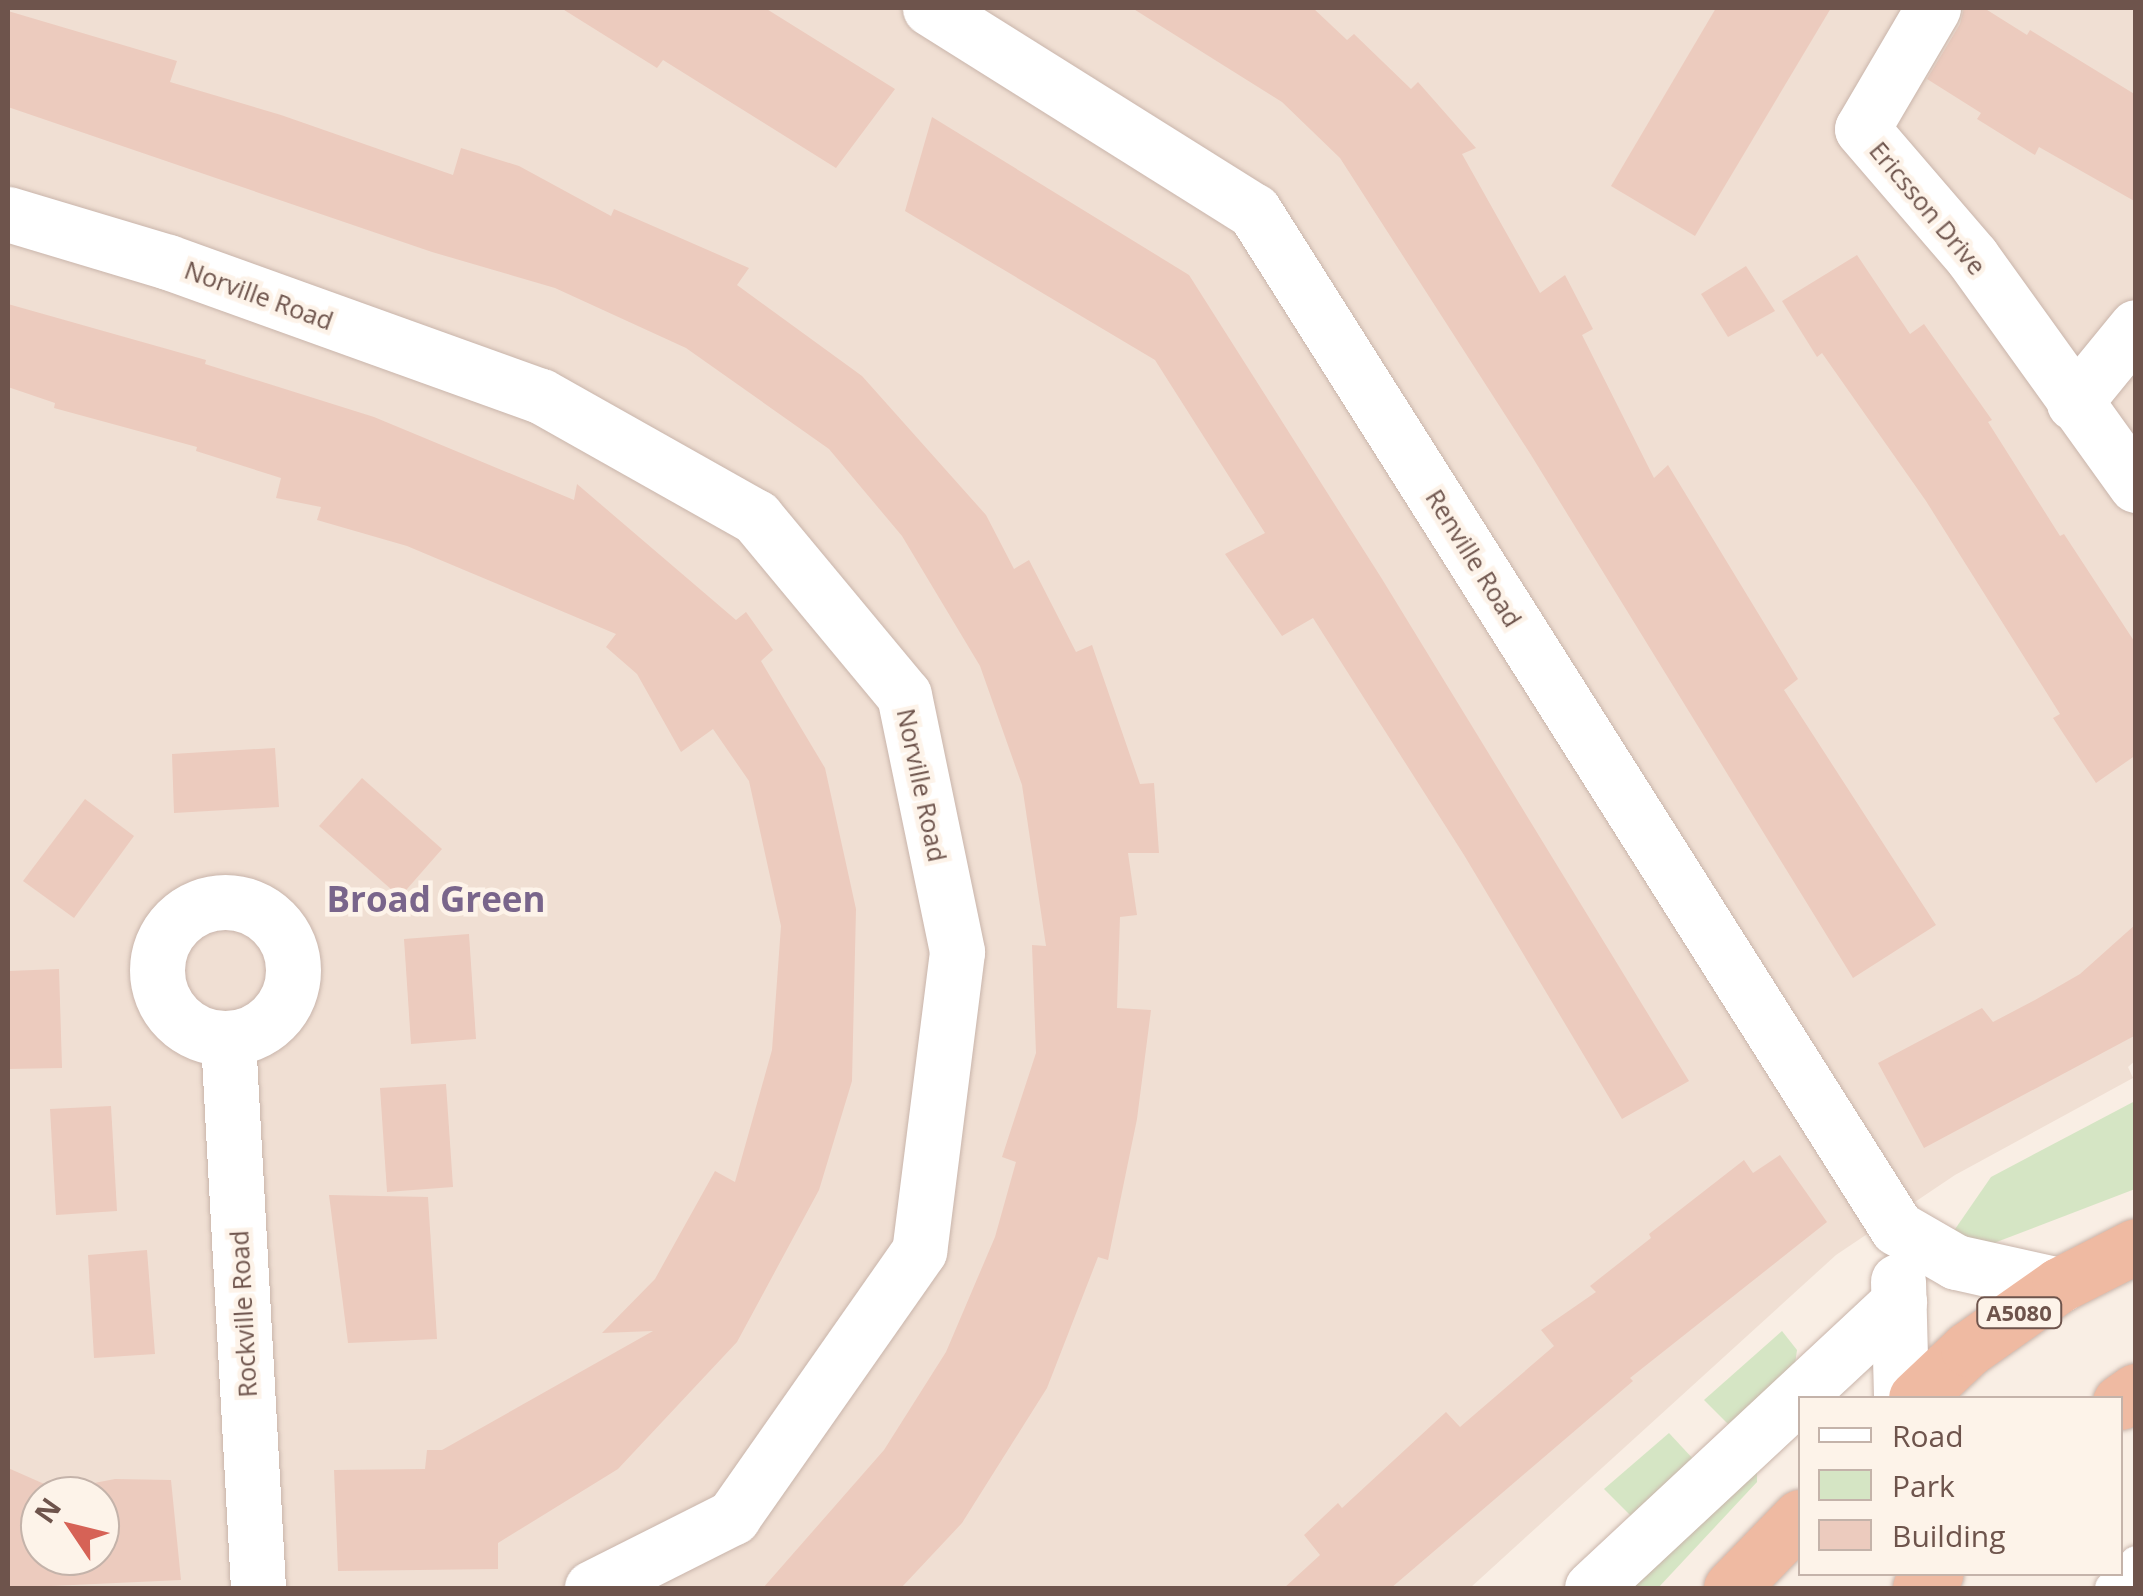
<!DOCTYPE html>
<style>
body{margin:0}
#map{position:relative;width:2143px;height:1596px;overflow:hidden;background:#f9eee4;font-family:"Open Sans",sans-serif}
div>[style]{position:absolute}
.residential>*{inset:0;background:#f0dfd3}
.green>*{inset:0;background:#d5e5c4}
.building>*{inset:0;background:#eccbbe}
.roads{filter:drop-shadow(0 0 2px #c9b5ab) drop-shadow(0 0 2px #c9b5ab)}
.service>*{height:32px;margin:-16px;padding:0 16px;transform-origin:16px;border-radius:16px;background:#fff}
.minor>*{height:55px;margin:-27.5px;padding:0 27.5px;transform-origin:27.5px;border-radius:27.5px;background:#fff}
.minor>.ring{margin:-27.5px;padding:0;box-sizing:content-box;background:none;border:55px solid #fff;border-radius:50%}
.trunk>*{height:55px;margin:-27.5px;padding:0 27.5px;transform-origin:27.5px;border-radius:27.5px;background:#efbaa2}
span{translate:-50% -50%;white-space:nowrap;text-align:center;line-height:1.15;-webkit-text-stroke:9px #fdf3e9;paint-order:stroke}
.shield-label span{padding:2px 8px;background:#fdf3e9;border:2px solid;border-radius:8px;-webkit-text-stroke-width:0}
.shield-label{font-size:22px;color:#6e544c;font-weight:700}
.street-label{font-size:25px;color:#6e544c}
.district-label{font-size:35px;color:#79658b;font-weight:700}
.frame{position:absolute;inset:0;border:10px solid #6e544c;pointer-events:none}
.legend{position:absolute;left:1798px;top:1396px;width:325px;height:180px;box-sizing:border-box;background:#fdf3e9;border:2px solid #c4b3aa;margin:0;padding:12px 18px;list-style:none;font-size:30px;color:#6e544c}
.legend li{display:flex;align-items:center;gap:20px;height:50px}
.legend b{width:50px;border:2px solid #c4b3aa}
.north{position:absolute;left:20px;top:1476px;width:100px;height:100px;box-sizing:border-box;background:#fdf3e9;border:2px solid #c4b3aa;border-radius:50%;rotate:305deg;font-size:28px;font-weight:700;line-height:40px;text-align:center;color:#6e544c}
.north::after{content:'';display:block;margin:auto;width:35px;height:45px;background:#d66256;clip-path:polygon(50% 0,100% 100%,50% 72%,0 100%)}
</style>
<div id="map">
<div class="residential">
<div style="clip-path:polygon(evenodd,8px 8px,2135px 8px,2136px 1060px,2128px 1067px,2133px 1078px,1955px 1175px,1836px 1255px,1470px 1588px,8px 1588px,8px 8px,40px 1496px,100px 1496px,100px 1556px,40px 1556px,40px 1496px)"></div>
</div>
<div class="green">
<div style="clip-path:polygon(2135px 1101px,2135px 1189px,1994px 1243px,1951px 1235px,1991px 1177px)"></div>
<div style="clip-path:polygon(1782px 1331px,1797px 1350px,1795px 1364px,1730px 1426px,1704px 1400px)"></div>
<div style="clip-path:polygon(1669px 1433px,1695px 1461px,1632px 1517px,1604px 1489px)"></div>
<div style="clip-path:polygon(1757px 1465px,1757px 1482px,1658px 1588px,1625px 1588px)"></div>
</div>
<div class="building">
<div style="clip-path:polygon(561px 8px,765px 8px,895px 89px,836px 168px,663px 60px,657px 68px)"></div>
<div style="clip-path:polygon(1132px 8px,1313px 8px,1347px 40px,1354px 34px,1411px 89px,1418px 82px,1476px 148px,1462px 154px,1540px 293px,1565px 275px,1593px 329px,1582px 335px,1654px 478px,1668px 465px,1798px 679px,1784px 690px,1936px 925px,1853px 978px,1531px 455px,1340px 158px,1282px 102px)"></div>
<div style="clip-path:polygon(1716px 8px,1831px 8px,1695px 236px,1611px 186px)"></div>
<div style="clip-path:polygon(1964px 8px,1984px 8px,2027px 35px,2030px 30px,2136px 95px,2136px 202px,2039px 147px,2035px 155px,1977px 119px,1981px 113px,1927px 79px,1960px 24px)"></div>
<div style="clip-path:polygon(8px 11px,177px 61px,170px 82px,281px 115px,453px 175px,461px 148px,519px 166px,611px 216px,614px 209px,749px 268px,737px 285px,862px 376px,986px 515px,1014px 569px,1029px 560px,1076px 652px,1092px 645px,1140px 784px,1154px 783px,1159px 853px,1128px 853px,1137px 915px,1120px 917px,1117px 1008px,1151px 1010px,1137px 1119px,1108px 1260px,1098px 1257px,1047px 1388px,962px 1523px,901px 1588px,763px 1588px,884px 1450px,946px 1352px,995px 1237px,1016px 1162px,1002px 1157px,1036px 1053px,1032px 945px,1046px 946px,1022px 785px,980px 666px,902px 536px,829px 449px,686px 348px,555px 288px,432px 252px,8px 107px)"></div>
<div style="clip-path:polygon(932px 117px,1189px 275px,1382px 579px,1689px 1081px,1622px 1119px,1464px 855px,1313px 618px,1282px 636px,1225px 554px,1265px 533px,1155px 360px,905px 211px)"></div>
<div style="clip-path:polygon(1857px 255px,1910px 334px,1924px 324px,1992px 420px,1988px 422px,2060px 536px,2064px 534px,2136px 644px,2136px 755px,2096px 783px,2053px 718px,2060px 714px,1926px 501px,1822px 353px,1817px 357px,1782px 301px)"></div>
<div style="clip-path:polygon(1746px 266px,1775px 311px,1728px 337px,1701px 294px)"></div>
<div style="clip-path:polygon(8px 304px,206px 360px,205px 364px,374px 417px,574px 500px,577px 484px,736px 620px,746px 612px,773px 650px,761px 661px,825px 768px,856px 909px,852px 1081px,819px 1190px,737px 1342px,618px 1469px,498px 1543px,498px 1569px,338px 1571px,334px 1470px,425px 1469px,427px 1450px,442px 1450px,653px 1331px,602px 1333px,655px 1279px,715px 1171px,735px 1182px,772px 1050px,781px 926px,749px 781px,713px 729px,681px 752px,637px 674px,606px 647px,616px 634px,407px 546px,317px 520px,321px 507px,276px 498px,281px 478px,196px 451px,197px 447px,54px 408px,55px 403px,8px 387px)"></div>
<div style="clip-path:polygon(275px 748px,279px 807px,174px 813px,172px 754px)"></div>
<div style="clip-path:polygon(362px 778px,442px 849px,400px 897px,319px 826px)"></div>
<div style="clip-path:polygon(85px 799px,134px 836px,74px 918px,23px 881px)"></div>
<div style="clip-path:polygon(2136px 924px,2136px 1035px,1924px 1148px,1878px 1063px,1982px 1008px,1993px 1022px,2035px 1000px,2080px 974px)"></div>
<div style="clip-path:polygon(469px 934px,476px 1039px,411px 1044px,404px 939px)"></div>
<div style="clip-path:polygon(59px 969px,62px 1068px,8px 1069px,8px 971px)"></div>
<div style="clip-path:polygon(446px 1084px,453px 1187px,387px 1192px,380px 1088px)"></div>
<div style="clip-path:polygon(111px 1106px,117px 1211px,56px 1215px,50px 1109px)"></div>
<div style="clip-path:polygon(1780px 1155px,1827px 1222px,1630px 1378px,1633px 1381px,1391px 1588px,1284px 1588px,1320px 1555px,1304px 1535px,1338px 1503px,1342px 1508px,1446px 1412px,1460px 1427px,1554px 1346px,1541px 1330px,1596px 1292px,1590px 1286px,1651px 1238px,1649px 1234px,1744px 1160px,1753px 1173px)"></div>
<div style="clip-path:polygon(329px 1195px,428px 1197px,437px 1339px,348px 1343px)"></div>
<div style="clip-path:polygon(147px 1250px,155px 1354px,94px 1358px,88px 1255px)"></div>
<div style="clip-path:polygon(evenodd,8px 1468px,58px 1490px,115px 1479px,171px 1480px,181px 1580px,8px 1588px,8px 1468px,40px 1496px,100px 1496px,100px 1556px,40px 1556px,40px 1496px)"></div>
</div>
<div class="roads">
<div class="service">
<div style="left:2111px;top:1588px;width:36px;rotate:-46deg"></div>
</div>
<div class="minor">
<div style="left:930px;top:8px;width:382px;rotate:32.1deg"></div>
<div style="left:1254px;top:211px;width:1203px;rotate:57.7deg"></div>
<div style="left:1897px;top:1228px;width:68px;rotate:30deg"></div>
<div style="left:1956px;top:1262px;width:106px;rotate:12.6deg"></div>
<div style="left:1933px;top:8px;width:140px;rotate:120.4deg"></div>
<div style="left:1862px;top:129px;width:169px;rotate:49.3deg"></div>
<div style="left:1972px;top:257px;width:281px;rotate:54.3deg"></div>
<div style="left:8px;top:214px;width:167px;rotate:16.7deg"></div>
<div style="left:168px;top:262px;width:396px;rotate:19.8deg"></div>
<div style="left:541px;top:396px;width:247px;rotate:29.4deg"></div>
<div style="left:756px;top:517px;width:231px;rotate:50.3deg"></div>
<div style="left:904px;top:695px;width:262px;rotate:78.3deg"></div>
<div style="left:957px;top:952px;width:301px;rotate:97.2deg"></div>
<div style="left:919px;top:1251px;width:325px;rotate:125deg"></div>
<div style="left:733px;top:1517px;width:158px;rotate:153.3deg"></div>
<div style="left:2074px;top:403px;width:98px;rotate:-50.8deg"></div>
<div class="ring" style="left:157px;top:902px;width:81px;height:81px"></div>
<div style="left:228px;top:1039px;width:550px;rotate:86.87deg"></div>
<div style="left:1898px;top:1281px;width:117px;rotate:88.5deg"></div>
<div style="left:1592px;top:1588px;width:420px;rotate:-43deg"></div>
</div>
<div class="trunk">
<div style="left:1916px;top:1398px;width:71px;rotate:-43.3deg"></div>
<div style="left:1968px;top:1349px;width:111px;rotate:-35.1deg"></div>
<div style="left:2059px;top:1285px;width:86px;rotate:-26.9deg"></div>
<div style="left:2120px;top:1402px;width:19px;rotate:-35deg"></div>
<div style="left:1731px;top:1588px;width:99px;rotate:-45.8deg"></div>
<div style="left:1920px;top:1588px;width:21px;rotate:-43deg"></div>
</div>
</div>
<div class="shield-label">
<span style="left:2019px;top:1313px">A5080</span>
</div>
<div class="street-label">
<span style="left:1928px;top:208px;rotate:50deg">Ericsson Drive</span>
<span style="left:259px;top:295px;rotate:20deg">Norville Road</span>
<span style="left:1474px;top:558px;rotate:58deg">Renville Road</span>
<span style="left:922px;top:785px;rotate:78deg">Norville Road</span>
<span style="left:243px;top:1314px;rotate:-93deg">Rockville Road</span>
</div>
<div class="district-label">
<span style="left:436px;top:899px">Broad Green</span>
</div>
<div class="frame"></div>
<ul class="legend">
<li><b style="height:12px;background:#fff"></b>Road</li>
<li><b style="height:28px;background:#d5e5c4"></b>Park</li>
<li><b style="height:28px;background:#eccbbe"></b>Building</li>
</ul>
<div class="north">N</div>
</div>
